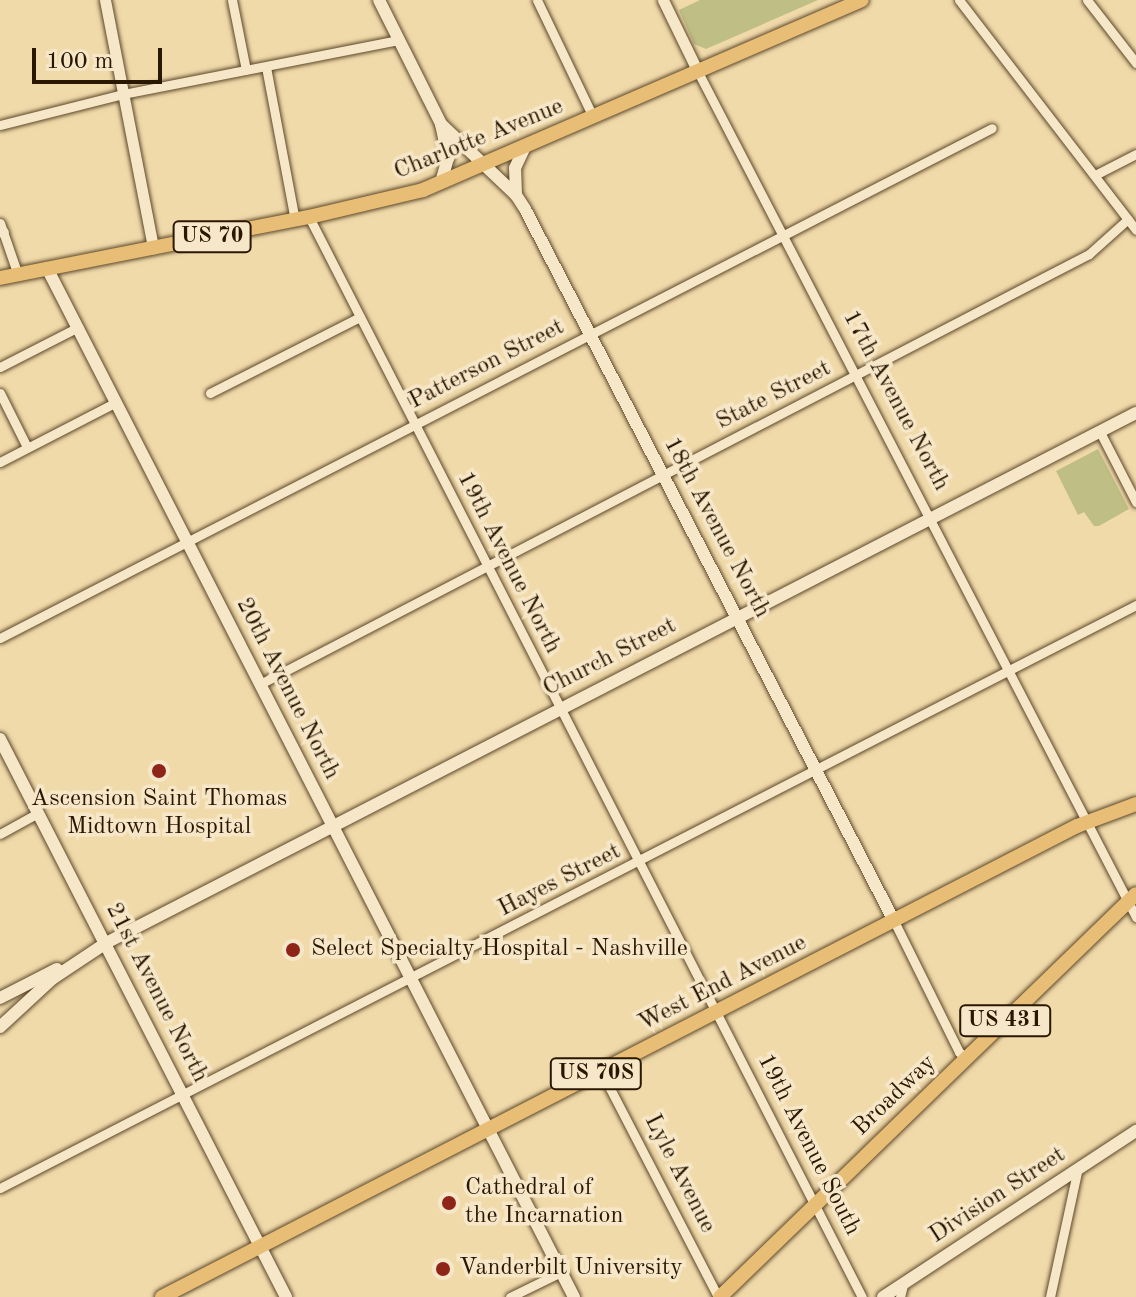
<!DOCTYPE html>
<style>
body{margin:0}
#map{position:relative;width:1136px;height:1297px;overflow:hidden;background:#f1daaa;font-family:"Old Standard TT",serif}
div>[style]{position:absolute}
.green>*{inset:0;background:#bfbe85}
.roads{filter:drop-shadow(0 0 2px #5c482a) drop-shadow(0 0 2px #5c482a)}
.minor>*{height:9px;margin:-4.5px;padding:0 4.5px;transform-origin:4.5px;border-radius:4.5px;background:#f6e7c8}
.tertiary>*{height:11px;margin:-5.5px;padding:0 5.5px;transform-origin:5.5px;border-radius:5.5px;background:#f6e7c8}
.secondary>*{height:12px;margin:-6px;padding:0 6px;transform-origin:6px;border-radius:6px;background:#f6e7c8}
.primary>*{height:14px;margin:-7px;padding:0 7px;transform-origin:7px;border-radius:7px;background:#e8bd75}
.dots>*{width:22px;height:22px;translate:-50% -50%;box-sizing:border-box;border:4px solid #f6e7c8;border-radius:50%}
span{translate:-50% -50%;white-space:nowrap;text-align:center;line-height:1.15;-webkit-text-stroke:7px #f6e7c8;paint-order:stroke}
.shield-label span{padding:2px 6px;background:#f6e7c8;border:2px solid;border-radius:6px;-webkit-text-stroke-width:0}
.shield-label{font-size:22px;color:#2a1700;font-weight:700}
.street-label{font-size:24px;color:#2a1700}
.poi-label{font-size:24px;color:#2a1700}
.left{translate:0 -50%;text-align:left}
.scale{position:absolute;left:32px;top:48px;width:130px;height:36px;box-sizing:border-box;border:4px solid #2a1700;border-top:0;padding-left:10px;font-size:24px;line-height:28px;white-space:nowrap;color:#2a1700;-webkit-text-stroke:6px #f6e7c8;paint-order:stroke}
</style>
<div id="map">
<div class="green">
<div style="clip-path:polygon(700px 0,818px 0,706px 49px,694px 44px,679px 10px)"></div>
<div style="clip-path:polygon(1098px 449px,1129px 509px,1099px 526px,1094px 526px,1084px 512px,1078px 515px,1056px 471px)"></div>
</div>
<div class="roads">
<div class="minor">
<div style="left:232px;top:0;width:71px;rotate:78.7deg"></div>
<div style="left:537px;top:0;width:130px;rotate:64.4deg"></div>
<div style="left:959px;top:0;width:290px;rotate:52.4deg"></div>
<div style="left:1087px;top:0;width:80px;rotate:52.1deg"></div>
<div style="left:266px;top:67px;width:156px;rotate:79.3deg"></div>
<div style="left:698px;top:72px;width:952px;rotate:62.6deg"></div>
<div style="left:0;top:125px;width:127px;rotate:-14.1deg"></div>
<div style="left:123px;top:94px;width:280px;rotate:-11.1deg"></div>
<div style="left:1095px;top:175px;width:46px;rotate:-27.1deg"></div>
<div style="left:309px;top:217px;width:1213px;rotate:62.89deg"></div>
<div style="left:0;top:223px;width:55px;rotate:70.9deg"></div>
<div style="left:0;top:367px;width:88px;rotate:-27.1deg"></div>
<div style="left:0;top:393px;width:60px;rotate:63.4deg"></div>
<div style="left:210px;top:393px;width:168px;rotate:-26.9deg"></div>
<div style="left:1100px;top:432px;width:79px;rotate:62.8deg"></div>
<div style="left:0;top:462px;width:131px;rotate:-27.3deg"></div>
<div style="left:0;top:638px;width:1115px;rotate:-27.21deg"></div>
<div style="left:260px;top:684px;width:934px;rotate:-27.42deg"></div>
<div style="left:1089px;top:254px;width:52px;rotate:-41.9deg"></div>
<div style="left:0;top:834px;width:43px;rotate:-28.9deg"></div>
<div style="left:894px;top:921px;width:146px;rotate:63.6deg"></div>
<div style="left:959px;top:1052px;width:9px;rotate:41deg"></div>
<div style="left:601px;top:1071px;width:254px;rotate:62.6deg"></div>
<div style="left:0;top:1188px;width:1277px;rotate:-27.17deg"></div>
<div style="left:510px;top:1297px;width:57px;rotate:-26.1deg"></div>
<div style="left:900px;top:1297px;width:12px;rotate:-76deg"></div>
<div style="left:1050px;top:1297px;width:128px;rotate:-77.8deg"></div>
</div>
<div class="tertiary">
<div style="left:105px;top:0;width:253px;rotate:79deg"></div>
<div style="left:663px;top:0;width:80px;rotate:64.1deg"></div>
<div style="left:0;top:231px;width:3px;rotate:18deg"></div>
</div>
<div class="secondary">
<div style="left:379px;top:0;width:139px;rotate:63.4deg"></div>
<div style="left:441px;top:124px;width:103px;rotate:43.4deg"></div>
<div style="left:516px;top:195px;width:17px;rotate:57deg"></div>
<div style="left:525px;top:209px;width:802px;rotate:62.6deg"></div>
<div style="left:441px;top:124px;width:35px;rotate:78deg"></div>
<div style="left:448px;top:158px;width:26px;rotate:106deg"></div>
<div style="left:516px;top:195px;width:27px;rotate:-92deg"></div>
<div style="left:515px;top:168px;width:23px;rotate:-65deg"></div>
<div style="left:47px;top:268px;width:1156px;rotate:62.88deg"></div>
<div style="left:0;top:739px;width:627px;rotate:62.86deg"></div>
<div style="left:0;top:998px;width:64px;rotate:-27deg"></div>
<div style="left:0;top:1027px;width:71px;rotate:-42.7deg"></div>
<div style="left:52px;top:979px;width:65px;rotate:-33.7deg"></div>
<div style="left:106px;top:943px;width:1158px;rotate:-27.23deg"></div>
<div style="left:883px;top:1297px;width:303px;rotate:-33.3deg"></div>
</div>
<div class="primary">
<div style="left:0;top:278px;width:315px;rotate:-11.2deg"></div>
<div style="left:309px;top:217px;width:117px;rotate:-13.3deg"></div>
<div style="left:423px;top:190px;width:478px;rotate:-23.4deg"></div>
<div style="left:162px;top:1297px;width:1029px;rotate:-27.24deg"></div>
<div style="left:1077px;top:826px;width:63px;rotate:-20.4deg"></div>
<div style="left:720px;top:1297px;width:579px;rotate:-44.09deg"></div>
</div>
</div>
<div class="dots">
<div style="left:159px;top:771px;background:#8f2418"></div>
<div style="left:293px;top:950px;background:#8f2418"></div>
<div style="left:449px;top:1203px;background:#8f2418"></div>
<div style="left:443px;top:1269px;background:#8f2418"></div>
</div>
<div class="shield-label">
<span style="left:212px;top:237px">US 70</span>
<span style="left:1005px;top:1021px">US 431</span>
<span style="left:596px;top:1074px">US 70S</span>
</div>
<div class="street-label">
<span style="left:479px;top:140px;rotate:-22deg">Charlotte Avenue</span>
<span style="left:487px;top:365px;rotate:-27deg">Patterson Street</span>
<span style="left:774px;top:396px;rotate:-27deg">State Street</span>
<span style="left:895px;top:401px;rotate:62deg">17th Avenue North</span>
<span style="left:716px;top:528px;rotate:62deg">18th Avenue North</span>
<span style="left:508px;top:563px;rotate:63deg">19th Avenue North</span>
<span style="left:610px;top:658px;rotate:-27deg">Church Street</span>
<span style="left:287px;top:689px;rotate:63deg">20th Avenue North</span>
<span style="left:560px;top:881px;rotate:-27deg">Hayes Street</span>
<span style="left:723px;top:984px;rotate:-27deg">West End Avenue</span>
<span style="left:156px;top:993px;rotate:63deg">21st Avenue North</span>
<span style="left:895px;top:1096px;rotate:-44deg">Broadway</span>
<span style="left:808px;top:1145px;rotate:63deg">19th Avenue South</span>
<span style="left:679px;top:1174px;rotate:63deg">Lyle Avenue</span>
<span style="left:998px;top:1196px;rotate:-33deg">Division Street</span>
</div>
<div class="poi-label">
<span style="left:159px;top:814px">Ascension Saint Thomas<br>Midtown Hospital</span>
<span class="left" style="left:311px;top:950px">Select Specialty Hospital - Nashville</span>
<span class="left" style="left:465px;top:1203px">Cathedral of<br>the Incarnation</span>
<span class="left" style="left:459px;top:1269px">Vanderbilt University</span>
</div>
<div class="scale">100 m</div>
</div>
